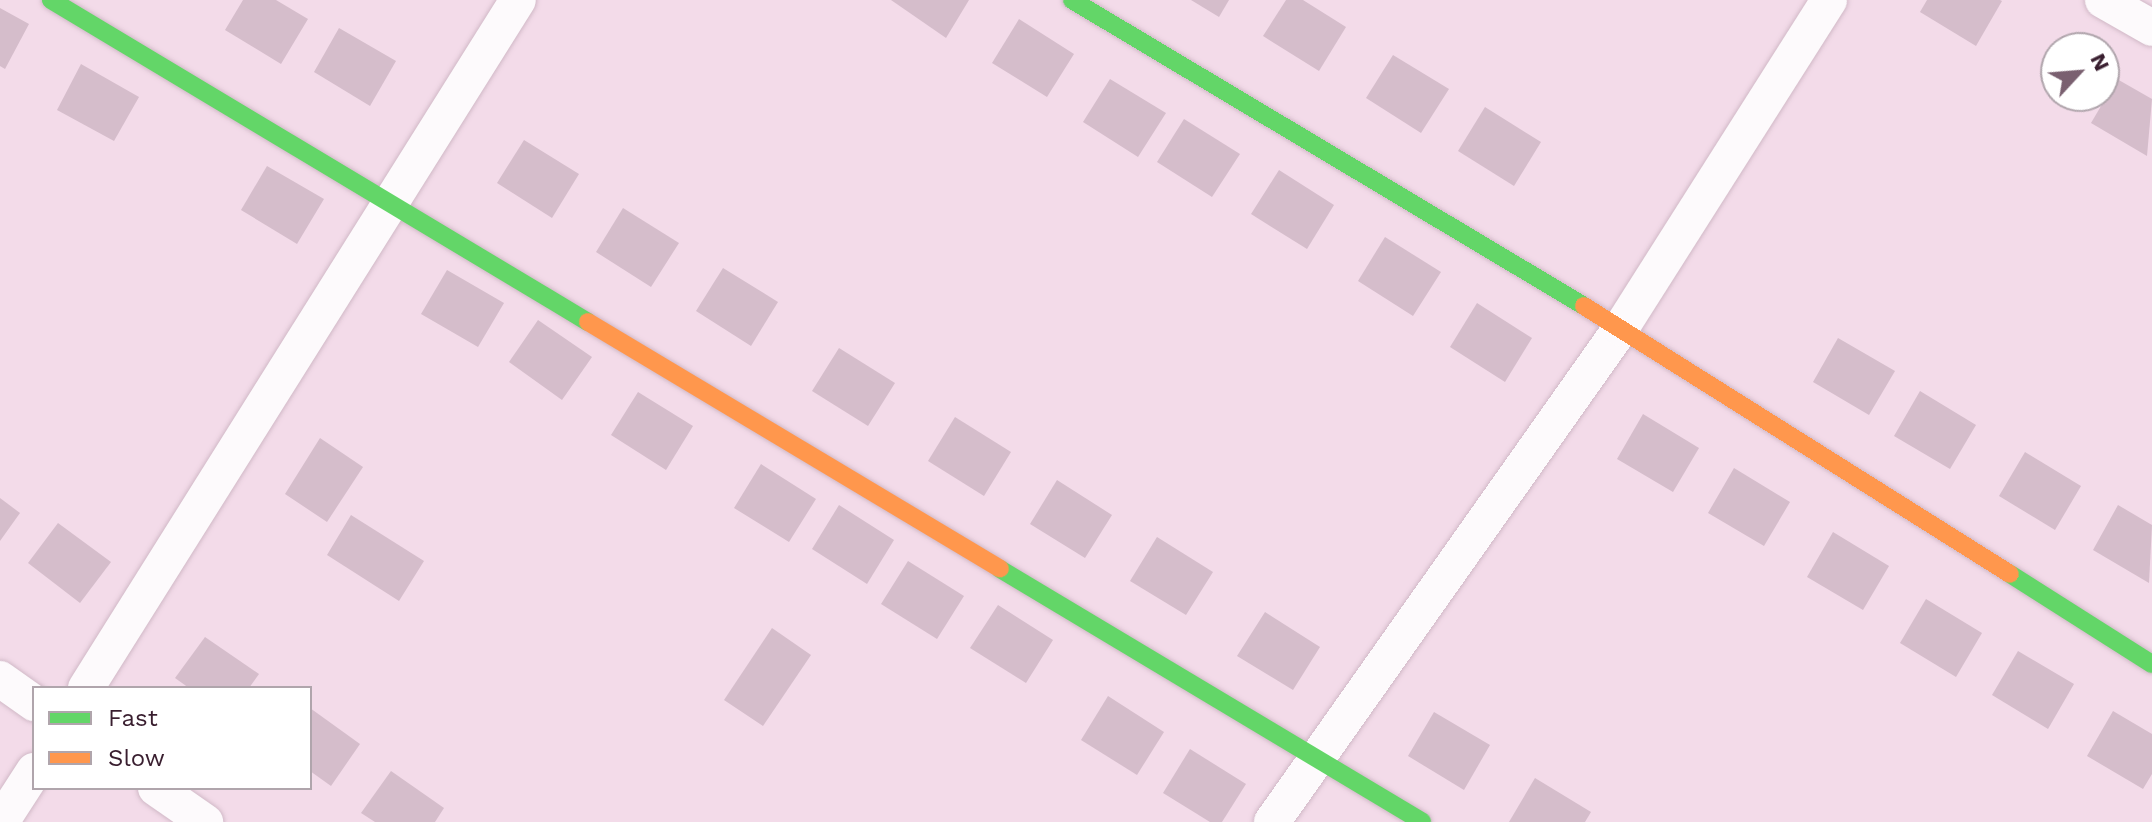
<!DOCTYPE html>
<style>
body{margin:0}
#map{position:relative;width:2152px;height:822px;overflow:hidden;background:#f3dbe9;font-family:"Work Sans",sans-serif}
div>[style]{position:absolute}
.building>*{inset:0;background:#d5bdcb}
.roads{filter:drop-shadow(0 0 2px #d1b9c7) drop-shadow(0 0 2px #d1b9c7)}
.street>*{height:36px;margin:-18px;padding:0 18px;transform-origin:18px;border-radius:18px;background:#fdfafc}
.fast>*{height:18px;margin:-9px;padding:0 9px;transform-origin:9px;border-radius:9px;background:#63d668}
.slow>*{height:18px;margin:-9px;padding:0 9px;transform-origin:9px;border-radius:9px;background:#ff974d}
span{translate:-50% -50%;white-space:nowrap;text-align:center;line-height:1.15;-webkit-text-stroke:8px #fff;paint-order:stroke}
.legend{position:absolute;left:32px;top:686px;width:280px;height:104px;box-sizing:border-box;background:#fff;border:2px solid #b0a5ac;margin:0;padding:10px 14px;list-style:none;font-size:24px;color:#391e2f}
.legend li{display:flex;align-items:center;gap:16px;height:40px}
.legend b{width:40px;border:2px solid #b0a5ac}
.north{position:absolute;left:2040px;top:32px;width:80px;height:80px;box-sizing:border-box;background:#fff;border:2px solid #b0a5ac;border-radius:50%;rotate:64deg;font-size:22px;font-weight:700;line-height:32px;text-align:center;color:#391e2f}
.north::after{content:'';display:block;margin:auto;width:28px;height:36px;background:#7a6070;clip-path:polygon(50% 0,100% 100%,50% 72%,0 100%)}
</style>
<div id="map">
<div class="building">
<div style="clip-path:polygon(243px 0,276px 0,308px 19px,281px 64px,225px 30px)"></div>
<div style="clip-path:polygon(891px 0,969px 0,946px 38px)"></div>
<div style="clip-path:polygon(1191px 0,1229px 0,1219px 17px)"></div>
<div style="clip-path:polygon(1286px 0,1303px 0,1346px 27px,1319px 71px,1263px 36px)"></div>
<div style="clip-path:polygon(1927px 0,2000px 0,2002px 1px,1976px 46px,1920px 12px)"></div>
<div style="clip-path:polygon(0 8px,29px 24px,5px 69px,0 66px)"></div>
<div style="clip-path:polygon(1019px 19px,1074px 54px,1047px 97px,992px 63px)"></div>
<div style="clip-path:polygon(339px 28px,396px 61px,370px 106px,314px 72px)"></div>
<div style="clip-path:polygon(1393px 55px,1449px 89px,1421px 133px,1366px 98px)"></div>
<div style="clip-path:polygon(81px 64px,139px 97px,114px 141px,57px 110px)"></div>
<div style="clip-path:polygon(1110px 79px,1166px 113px,1138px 157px,1083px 122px)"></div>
<div style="clip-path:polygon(2117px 79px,2152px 99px,2147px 156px,2091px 123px)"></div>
<div style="clip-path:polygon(1485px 107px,1541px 142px,1514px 186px,1458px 151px)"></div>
<div style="clip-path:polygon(1184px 119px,1240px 154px,1212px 197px,1157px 162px)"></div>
<div style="clip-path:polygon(524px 140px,579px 174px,552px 218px,497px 183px)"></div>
<div style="clip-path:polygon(267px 166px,324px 199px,297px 244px,241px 210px)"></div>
<div style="clip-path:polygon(1279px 170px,1334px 205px,1307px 249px,1251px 214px)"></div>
<div style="clip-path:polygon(623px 208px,679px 243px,651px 287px,596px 252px)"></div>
<div style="clip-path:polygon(1385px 237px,1441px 272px,1413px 316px,1358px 281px)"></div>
<div style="clip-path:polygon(723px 268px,778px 302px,751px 346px,696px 311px)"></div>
<div style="clip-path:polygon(447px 270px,504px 303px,478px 347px,421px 314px)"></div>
<div style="clip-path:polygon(1477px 303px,1532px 338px,1505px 382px,1450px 347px)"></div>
<div style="clip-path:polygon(538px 320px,592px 357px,562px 400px,509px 362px)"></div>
<div style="clip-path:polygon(1838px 338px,1895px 371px,1869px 415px,1813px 382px)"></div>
<div style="clip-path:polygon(839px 348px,895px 383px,868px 426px,812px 391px)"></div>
<div style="clip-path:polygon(1920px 391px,1976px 425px,1950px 469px,1894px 436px)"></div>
<div style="clip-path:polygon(638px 392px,693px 426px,666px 470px,611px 435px)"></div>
<div style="clip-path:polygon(1643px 414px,1699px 448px,1673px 492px,1617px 459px)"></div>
<div style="clip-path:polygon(955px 417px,1011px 452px,984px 496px,928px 461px)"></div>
<div style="clip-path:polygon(320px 438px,363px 467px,327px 522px,285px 494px)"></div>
<div style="clip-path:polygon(2025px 452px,2081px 486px,2055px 530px,1999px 496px)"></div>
<div style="clip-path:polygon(761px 464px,816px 499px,789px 542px,734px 508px)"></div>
<div style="clip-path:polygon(1734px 468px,1790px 502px,1764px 546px,1708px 513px)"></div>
<div style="clip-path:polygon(1057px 480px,1112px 515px,1085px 558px,1030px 524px)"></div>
<div style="clip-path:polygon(0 498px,20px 513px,0 541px)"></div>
<div style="clip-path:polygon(839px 505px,894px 540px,867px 584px,812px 549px)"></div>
<div style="clip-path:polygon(2118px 505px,2152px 525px,2149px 583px,2093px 550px)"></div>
<div style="clip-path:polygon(351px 515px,424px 561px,399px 601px,327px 555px)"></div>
<div style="clip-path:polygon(58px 523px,111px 562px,80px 603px,28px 563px)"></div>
<div style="clip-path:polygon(1833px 532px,1889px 566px,1863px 610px,1807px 577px)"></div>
<div style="clip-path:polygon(1157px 537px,1213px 572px,1186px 615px,1130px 581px)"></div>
<div style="clip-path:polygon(908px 561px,964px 596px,937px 639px,881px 604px)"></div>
<div style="clip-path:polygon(1926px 599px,1982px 633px,1956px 677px,1900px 643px)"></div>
<div style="clip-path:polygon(998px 605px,1053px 640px,1026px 683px,970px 648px)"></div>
<div style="clip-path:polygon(1265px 612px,1320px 647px,1293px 690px,1237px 656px)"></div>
<div style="clip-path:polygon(772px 628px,811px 655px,763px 726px,724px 700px)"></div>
<div style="clip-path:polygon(205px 637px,259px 674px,249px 688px,189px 688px,175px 678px)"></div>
<div style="clip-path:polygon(2018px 651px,2074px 684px,2048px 729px,1992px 695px)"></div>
<div style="clip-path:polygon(1108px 696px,1164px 732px,1137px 775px,1081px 740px)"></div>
<div style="clip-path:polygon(310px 708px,360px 744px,331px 786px,310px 771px)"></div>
<div style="clip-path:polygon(2113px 711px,2152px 734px,2152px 774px,2143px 789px,2087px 756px)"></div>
<div style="clip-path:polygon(1434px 712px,1490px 745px,1464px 790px,1408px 756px)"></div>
<div style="clip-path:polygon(1190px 749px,1246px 784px,1222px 822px,1210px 822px,1163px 793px)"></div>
<div style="clip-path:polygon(391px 771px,444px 808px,435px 822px,375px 822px,361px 813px)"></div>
<div style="clip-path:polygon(1535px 778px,1591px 812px,1585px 822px,1509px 822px)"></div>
</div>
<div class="roads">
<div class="street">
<div style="left:2103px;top:0;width:56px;rotate:29.7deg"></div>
<div style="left:0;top:679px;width:42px;rotate:35.2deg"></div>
<div style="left:86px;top:688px;width:812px;rotate:-57.88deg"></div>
<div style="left:156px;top:788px;width:60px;rotate:34.8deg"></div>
<div style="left:1px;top:822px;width:61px;rotate:-57.1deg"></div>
<div style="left:1272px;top:822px;width:605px;rotate:-54.76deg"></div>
<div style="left:1621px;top:328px;width:388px;rotate:-57.6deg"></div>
</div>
<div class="fast">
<div style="left:51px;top:0;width:626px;rotate:30.95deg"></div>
<div style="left:1072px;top:0;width:596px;rotate:30.86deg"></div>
<div style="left:1000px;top:569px;width:492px;rotate:30.9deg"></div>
<div style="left:2010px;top:574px;width:168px;rotate:32.4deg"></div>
</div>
<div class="slow">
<div style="left:1584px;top:306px;width:503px;rotate:32.17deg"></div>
<div style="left:588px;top:322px;width:480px;rotate:30.9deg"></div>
</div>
</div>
<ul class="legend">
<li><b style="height:10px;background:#63d668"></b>Fast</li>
<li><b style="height:10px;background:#ff974d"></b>Slow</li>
</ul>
<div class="north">N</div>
</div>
